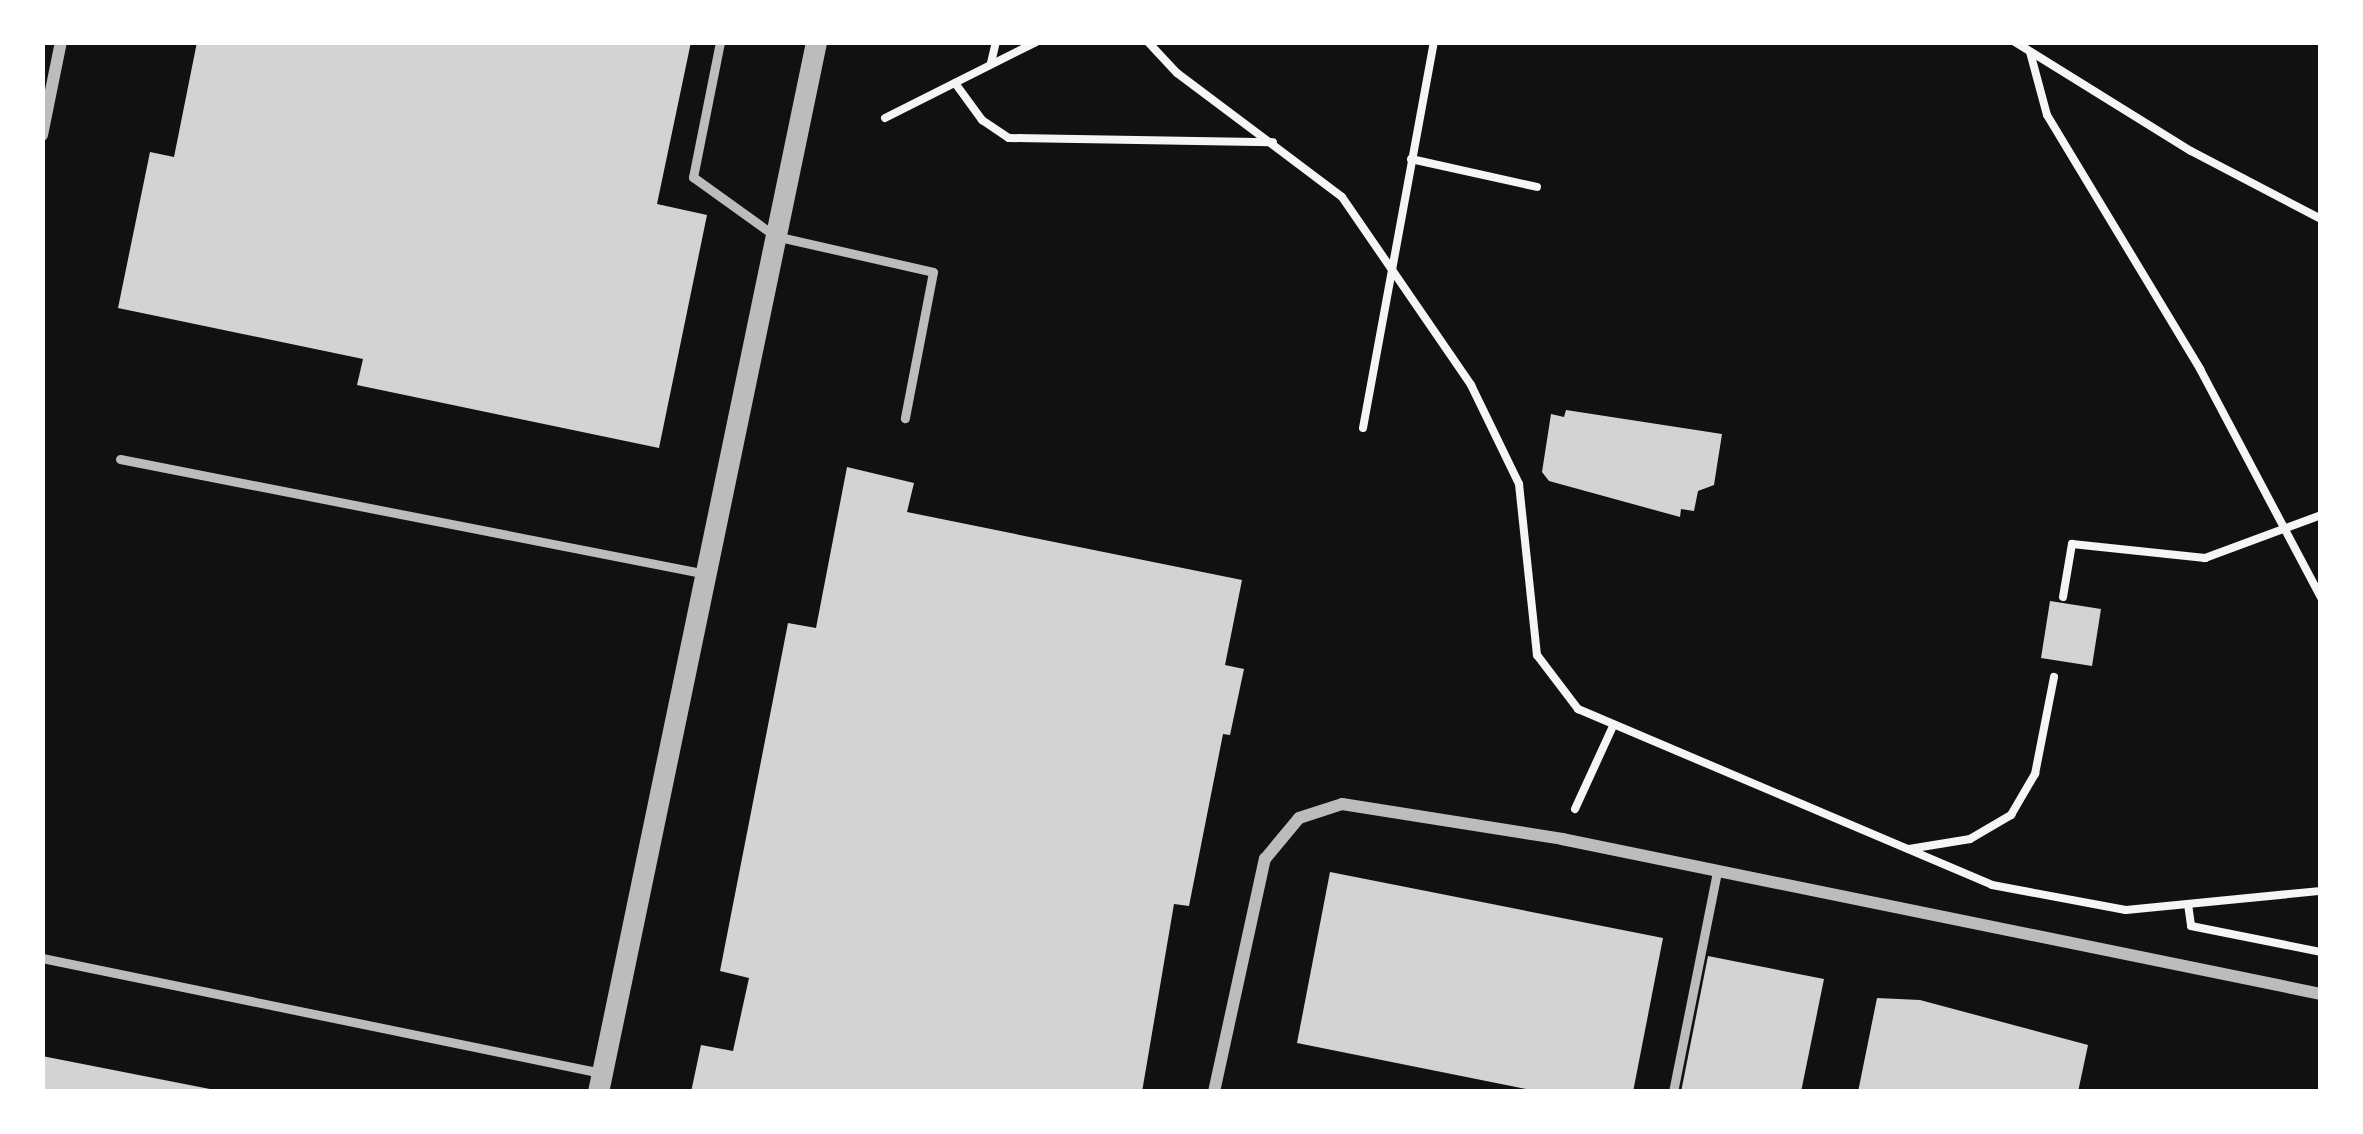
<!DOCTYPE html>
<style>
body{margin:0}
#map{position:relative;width:2363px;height:1134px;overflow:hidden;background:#111;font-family:"Exo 2",sans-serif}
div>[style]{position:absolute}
.building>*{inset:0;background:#d3d3d3}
.path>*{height:8px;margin:-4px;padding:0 4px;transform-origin:4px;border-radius:4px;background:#f5f5f5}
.service>*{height:9px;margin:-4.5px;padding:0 4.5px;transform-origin:4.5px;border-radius:4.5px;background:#bcbcbc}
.minor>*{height:12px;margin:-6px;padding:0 6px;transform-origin:6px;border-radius:6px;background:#bcbcbc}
.tertiary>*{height:21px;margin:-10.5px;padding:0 10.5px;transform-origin:10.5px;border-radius:10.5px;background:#bcbcbc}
span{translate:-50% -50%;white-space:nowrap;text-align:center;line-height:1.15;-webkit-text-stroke:10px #fff;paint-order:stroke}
.frame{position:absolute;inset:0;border:45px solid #fff;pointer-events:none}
</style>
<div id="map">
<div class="building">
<div style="clip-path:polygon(197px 42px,691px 42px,657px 204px,707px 215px,659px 448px,357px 385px,363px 359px,118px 308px,150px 152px,174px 157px)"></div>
<div style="clip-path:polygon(1566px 410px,1722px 434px,1714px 485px,1698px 491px,1694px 511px,1681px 509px,1680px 517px,1549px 481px,1542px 472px,1551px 414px,1564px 417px)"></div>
<div style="clip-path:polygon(847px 467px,914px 483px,907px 512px,1242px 580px,1225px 665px,1244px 669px,1230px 735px,1223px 734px,1189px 906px,1174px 904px,1142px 1092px,691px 1092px,701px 1045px,733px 1051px,749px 978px,720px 971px,788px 623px,816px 628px)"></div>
<div style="clip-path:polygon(2050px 601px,2101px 609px,2092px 666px,2041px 658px)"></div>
<div style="clip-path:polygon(1330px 872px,1663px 938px,1633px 1092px,1541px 1092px,1297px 1043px)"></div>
<div style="clip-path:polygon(1708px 956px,1824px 979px,1801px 1092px,1681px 1092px)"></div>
<div style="clip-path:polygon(1877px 998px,1920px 1000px,2088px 1045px,2078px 1092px,1858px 1092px)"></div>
<div style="clip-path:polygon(42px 1056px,215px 1090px,215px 1092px,42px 1092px)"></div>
</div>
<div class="path">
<div style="left:1148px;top:42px;width:42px;rotate:46.9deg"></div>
<div style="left:1177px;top:73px;width:206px;rotate:36.9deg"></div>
<div style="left:1342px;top:197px;width:228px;rotate:55.5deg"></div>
<div style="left:1471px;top:385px;width:110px;rotate:64.1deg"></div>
<div style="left:1519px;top:484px;width:172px;rotate:84deg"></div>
<div style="left:1537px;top:655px;width:68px;rotate:52.8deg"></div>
<div style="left:1578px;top:709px;width:450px;rotate:23deg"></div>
<div style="left:1992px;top:885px;width:136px;rotate:10.6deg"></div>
<div style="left:2126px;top:910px;width:196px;rotate:-5.6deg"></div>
<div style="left:2015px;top:42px;width:207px;rotate:31.8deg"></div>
<div style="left:2191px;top:151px;width:147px;rotate:27.6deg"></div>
<div style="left:2030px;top:52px;width:65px;rotate:74.9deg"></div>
<div style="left:2047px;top:115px;width:297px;rotate:58.9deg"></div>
<div style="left:2200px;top:369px;width:259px;rotate:62.1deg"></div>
<div style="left:991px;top:63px;width:22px;rotate:-77deg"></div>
<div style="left:955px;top:83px;width:46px;rotate:53.9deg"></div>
<div style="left:982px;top:120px;width:32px;rotate:34deg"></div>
<div style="left:1009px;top:138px;width:264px;rotate:0.9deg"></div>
<div style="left:885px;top:118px;width:169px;rotate:-26.7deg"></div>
<div style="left:1411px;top:159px;width:129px;rotate:12.5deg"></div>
<div style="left:1363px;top:428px;width:392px;rotate:-79.6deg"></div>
<div style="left:2063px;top:597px;width:54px;rotate:-80.4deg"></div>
<div style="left:2072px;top:544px;width:134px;rotate:6deg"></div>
<div style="left:2205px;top:558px;width:124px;rotate:-20.3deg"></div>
<div style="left:1575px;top:809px;width:89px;rotate:-65.4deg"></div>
<div style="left:1909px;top:849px;width:62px;rotate:-9.3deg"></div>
<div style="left:1970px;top:839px;width:48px;rotate:-30.3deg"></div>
<div style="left:2011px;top:815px;width:48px;rotate:-59.7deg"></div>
<div style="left:2035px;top:774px;width:99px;rotate:-78.9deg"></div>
<div style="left:2188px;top:904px;width:22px;rotate:82deg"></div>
<div style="left:2191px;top:926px;width:133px;rotate:11.3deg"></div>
</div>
<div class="service">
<div style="left:720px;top:42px;width:138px;rotate:101.3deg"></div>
<div style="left:693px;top:177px;width:101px;rotate:35.7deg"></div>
<div style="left:775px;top:236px;width:162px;rotate:12.8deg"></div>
<div style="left:933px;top:272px;width:149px;rotate:100.9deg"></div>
<div style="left:120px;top:459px;width:597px;rotate:11.1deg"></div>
<div style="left:42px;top:958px;width:571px;rotate:11.62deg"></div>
<div style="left:1673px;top:1092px;width:225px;rotate:-78.7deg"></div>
</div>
<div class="minor">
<div style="left:42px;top:135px;width:95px;rotate:-78.5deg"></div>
<div style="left:1214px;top:1092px;width:239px;rotate:-77.7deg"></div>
<div style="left:1265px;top:859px;width:53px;rotate:-50.3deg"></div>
<div style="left:1299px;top:818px;width:45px;rotate:-18deg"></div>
<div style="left:1342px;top:804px;width:223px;rotate:9deg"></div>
<div style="left:1562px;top:839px;width:775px;rotate:11.54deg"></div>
</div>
<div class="tertiary">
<div style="left:598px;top:1092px;width:1072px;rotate:-78.27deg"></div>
</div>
<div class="frame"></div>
</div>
